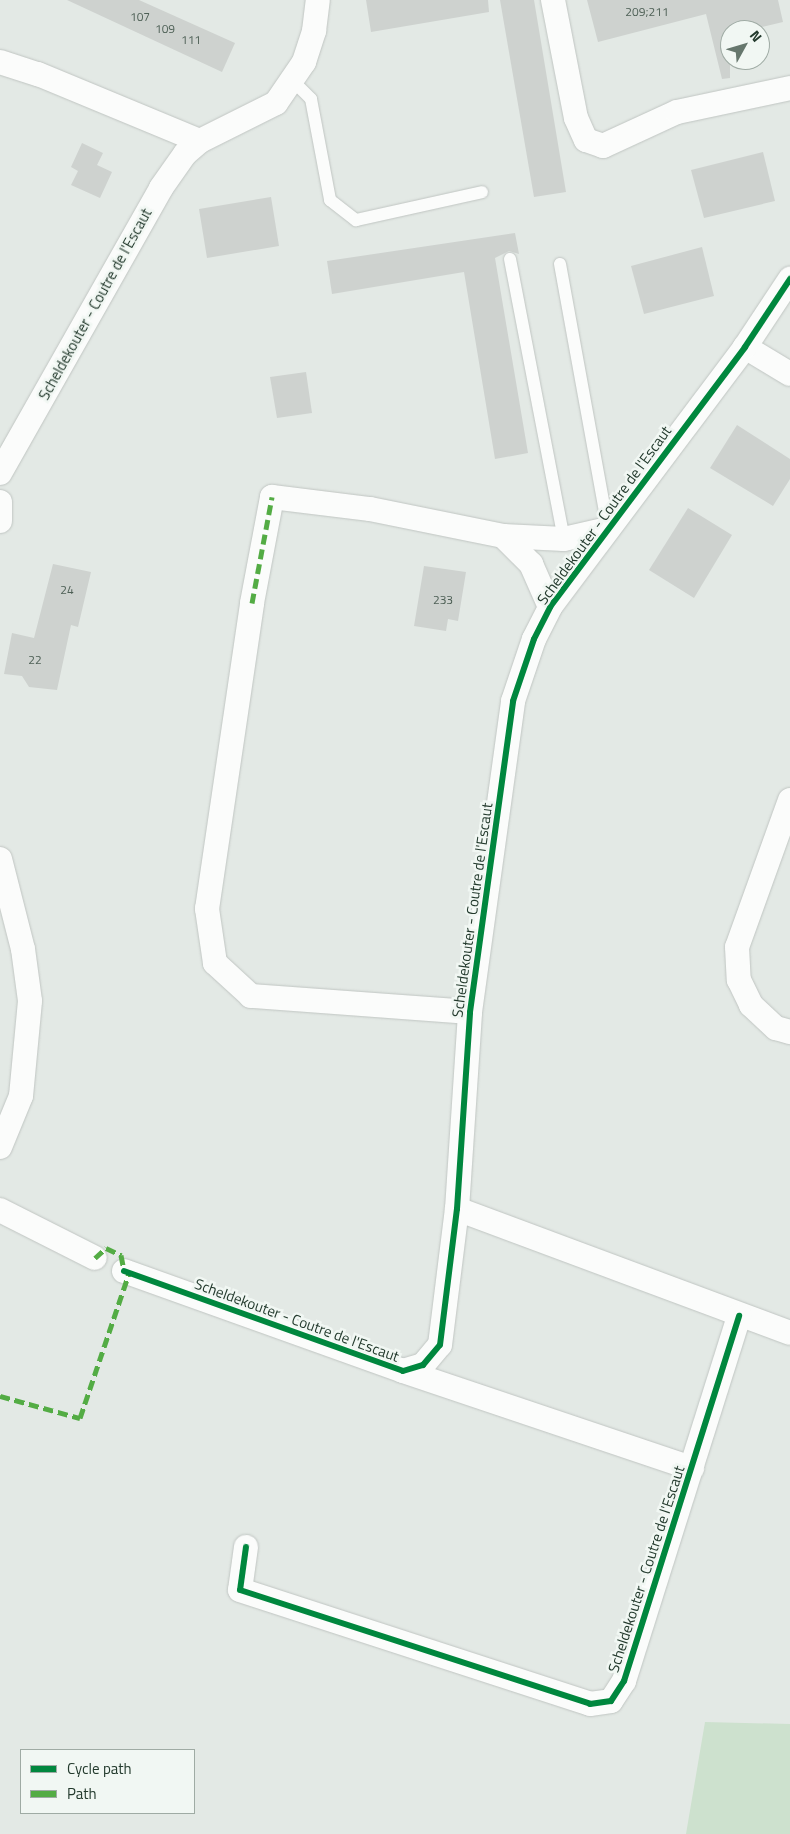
<!DOCTYPE html>
<style>
body{margin:0}
#map{position:relative;width:790px;height:1834px;overflow:hidden;background:#e3e9e5;font-family:"Titillium Web",sans-serif}
div>[style]{position:absolute}
.green>*{inset:0;background:#cde1ce}
.building>*{inset:0;background:#ced2cf}
.roads{filter:drop-shadow(0 0 1px #c0c5c2) drop-shadow(0 0 1px #c0c5c2)}
.lane>*{height:12px;margin:-6px;padding:0 6px;transform-origin:6px;border-radius:6px;background:#fbfcfb}
.street>*{height:24px;margin:-12px;padding:0 12px;transform-origin:12px;border-radius:12px;background:#fbfcfb}
.quiet>*{height:5px;margin-top:-2.5px;transform-origin:0;background:repeating-linear-gradient(90deg,#53ac44 0 10px,transparent 0 15px)}
.cycleway>*{height:6px;margin:-3px;padding:0 3px;transform-origin:3px;border-radius:3px;background:#00873e}
span{translate:-50% -50%;white-space:nowrap;text-align:center;line-height:1.15;-webkit-text-stroke:5px #f1f7f3;paint-order:stroke}
.number-label{font-size:12px;color:#4e6056}
.number-label span{-webkit-text-stroke-width:0}
.street-label{font-size:15px;color:#233a2d}
.legend{position:absolute;left:20px;top:1749px;width:175px;height:65px;box-sizing:border-box;background:#f1f7f3;border:1px solid #9faba4;margin:0;padding:6px 9px;list-style:none;font-size:15px;color:#233a2d}
.legend li{display:flex;align-items:center;gap:10px;height:25px}
.legend b{width:25px;border:1px solid #9faba4}
.north{position:absolute;left:720px;top:20px;width:50px;height:50px;box-sizing:border-box;background:#f1f7f3;border:1px solid #9faba4;border-radius:50%;rotate:51deg;font-size:14px;font-weight:700;line-height:20px;text-align:center;color:#233a2d}
.north::after{content:'';display:block;margin:auto;width:18px;height:22px;background:#66776d;clip-path:polygon(50% 0,100% 100%,50% 72%,0 100%)}
</style>
<div id="map">
<div class="green">
<div style="clip-path:polygon(705px 1722px,790px 1724px,790px 1834px,686px 1834px)"></div>
</div>
<div class="building">
<div style="clip-path:polygon(67px 0,139px 0,235px 43px,222px 72px)"></div>
<div style="clip-path:polygon(366px 0,488px 0,489px 12px,371px 32px)"></div>
<div style="clip-path:polygon(500px 0,534px 0,566px 192px,534px 197px)"></div>
<div style="clip-path:polygon(587px 0,778px 0,783px 22px,750px 30px,730px 30px,730px 78px,722px 79px,706px 14px,598px 42px)"></div>
<div style="clip-path:polygon(82px 143px,103px 153px,97px 165px,112px 172px,100px 198px,71px 185px,78px 171px,71px 167px)"></div>
<div style="clip-path:polygon(763px 152px,775px 201px,704px 218px,691px 170px)"></div>
<div style="clip-path:polygon(271px 197px,279px 246px,207px 258px,199px 209px)"></div>
<div style="clip-path:polygon(515px 233px,519px 254px,509px 251px,495px 258px,528px 453px,495px 459px,464px 272px,332px 294px,327px 261px)"></div>
<div style="clip-path:polygon(702px 247px,714px 296px,644px 314px,631px 266px)"></div>
<div style="clip-path:polygon(306px 372px,312px 413px,277px 418px,270px 377px)"></div>
<div style="clip-path:polygon(737px 425px,790px 459px,790px 479px,773px 506px,710px 468px)"></div>
<div style="clip-path:polygon(688px 508px,732px 535px,694px 598px,649px 570px)"></div>
<div style="clip-path:polygon(53px 564px,91px 572px,78px 627px,71px 625px,57px 690px,29px 687px,22px 676px,4px 674px,12px 633px,34px 638px)"></div>
<div style="clip-path:polygon(424px 566px,466px 572px,458px 621px,448px 619px,446px 631px,414px 626px)"></div>
</div>
<div class="roads">
<div class="lane">
<div style="left:292px;top:80px;width:27px;rotate:45deg"></div>
<div style="left:311px;top:99px;width:103px;rotate:79.3deg"></div>
<div style="left:330px;top:200px;width:33px;rotate:38deg"></div>
<div style="left:356px;top:220px;width:129px;rotate:-12.5deg"></div>
<div style="left:510px;top:259px;width:285px;rotate:79.1deg"></div>
<div style="left:560px;top:264px;width:269px;rotate:79.7deg"></div>
</div>
<div class="street">
<div style="left:553px;top:0;width:120px;rotate:79deg"></div>
<div style="left:576px;top:118px;width:24px;rotate:66deg"></div>
<div style="left:586px;top:140px;width:18px;rotate:19deg"></div>
<div style="left:603px;top:146px;width:81px;rotate:-24.7deg"></div>
<div style="left:677px;top:112px;width:116px;rotate:-12deg"></div>
<div style="left:0;top:62px;width:40px;rotate:18deg"></div>
<div style="left:38px;top:74px;width:175px;rotate:22.5deg"></div>
<div style="left:745px;top:347px;width:52px;rotate:31deg"></div>
<div style="left:0;top:473px;width:327px;rotate:-60.5deg"></div>
<div style="left:161px;top:188px;width:42px;rotate:-54.8deg"></div>
<div style="left:185px;top:154px;width:20px;rotate:-41deg"></div>
<div style="left:200px;top:141px;width:85px;rotate:-26.6deg"></div>
<div style="left:276px;top:103px;width:50px;rotate:-55.7deg"></div>
<div style="left:304px;top:62px;width:33px;rotate:-72deg"></div>
<div style="left:314px;top:31px;width:31px;rotate:-83deg"></div>
<div style="left:0;top:502px;width:19px;rotate:90deg"></div>
<div style="left:503px;top:536px;width:61px;rotate:2.8deg"></div>
<div style="left:564px;top:539px;width:45px;rotate:-12.8deg"></div>
<div style="left:790px;top:800px;width:156px;rotate:109.8deg"></div>
<div style="left:737px;top:947px;width:33px;rotate:87deg"></div>
<div style="left:739px;top:980px;width:28px;rotate:64deg"></div>
<div style="left:751px;top:1005px;width:34px;rotate:43deg"></div>
<div style="left:776px;top:1028px;width:15px;rotate:16deg"></div>
<div style="left:0;top:859px;width:93px;rotate:75.7deg"></div>
<div style="left:23px;top:949px;width:52px;rotate:82.3deg"></div>
<div style="left:30px;top:1001px;width:95px;rotate:95.4deg"></div>
<div style="left:21px;top:1096px;width:55px;rotate:112.4deg"></div>
<div style="left:470px;top:1012px;width:220px;rotate:-175.8deg"></div>
<div style="left:251px;top:996px;width:49px;rotate:-137.5deg"></div>
<div style="left:215px;top:963px;width:55px;rotate:-98.4deg"></div>
<div style="left:207px;top:909px;width:309px;rotate:-81.6deg"></div>
<div style="left:252px;top:603px;width:108px;rotate:-79.3deg"></div>
<div style="left:272px;top:497px;width:99px;rotate:7deg"></div>
<div style="left:370px;top:509px;width:136px;rotate:11.5deg"></div>
<div style="left:503px;top:536px;width:40px;rotate:45deg"></div>
<div style="left:531px;top:564px;width:47px;rotate:66.2deg"></div>
<div style="left:457px;top:1209px;width:355px;rotate:20.4deg"></div>
<div style="left:0;top:1210px;width:106px;rotate:26.8deg"></div>
<div style="left:124px;top:1271px;width:296px;rotate:19.7deg"></div>
<div style="left:403px;top:1371px;width:21px;rotate:-17deg"></div>
<div style="left:423px;top:1365px;width:26px;rotate:-50deg"></div>
<div style="left:440px;top:1345px;width:137px;rotate:-82.9deg"></div>
<div style="left:457px;top:1209px;width:197px;rotate:-86.2deg"></div>
<div style="left:470px;top:1012px;width:314px;rotate:-82.1deg"></div>
<div style="left:513px;top:701px;width:65px;rotate:-71.3deg"></div>
<div style="left:534px;top:639px;width:36px;rotate:-63deg"></div>
<div style="left:550px;top:607px;width:325px;rotate:-53.1deg"></div>
<div style="left:745px;top:347px;width:82px;rotate:-56.5deg"></div>
<div style="left:403px;top:1371px;width:305px;rotate:18.6deg"></div>
<div style="left:246px;top:1547px;width:43px;rotate:97.9deg"></div>
<div style="left:240px;top:1590px;width:368px;rotate:18deg"></div>
<div style="left:590px;top:1704px;width:21px;rotate:-8deg"></div>
<div style="left:611px;top:1701px;width:24px;rotate:-57deg"></div>
<div style="left:624px;top:1681px;width:383px;rotate:-72.5deg"></div>
</div>
</div>
<div class="quiet">
<div style="left:252px;top:603px;width:108px;rotate:-79.3deg"></div>
<div style="left:95px;top:1258px;width:15px;rotate:-42deg"></div>
<div style="left:106px;top:1248px;width:17px;rotate:25deg"></div>
<div style="left:121px;top:1255px;width:16px;rotate:79deg"></div>
<div style="left:0;top:1396px;width:83px;rotate:15.4deg"></div>
<div style="left:80px;top:1418px;width:153px;rotate:-71.3deg"></div>
</div>
<div class="cycleway">
<div style="left:124px;top:1271px;width:296px;rotate:19.7deg"></div>
<div style="left:403px;top:1371px;width:21px;rotate:-17deg"></div>
<div style="left:423px;top:1365px;width:26px;rotate:-50deg"></div>
<div style="left:440px;top:1345px;width:137px;rotate:-82.9deg"></div>
<div style="left:457px;top:1209px;width:197px;rotate:-86.2deg"></div>
<div style="left:470px;top:1012px;width:314px;rotate:-82.1deg"></div>
<div style="left:513px;top:701px;width:65px;rotate:-71.3deg"></div>
<div style="left:534px;top:639px;width:36px;rotate:-63deg"></div>
<div style="left:550px;top:607px;width:325px;rotate:-53.1deg"></div>
<div style="left:745px;top:347px;width:82px;rotate:-56.5deg"></div>
<div style="left:246px;top:1547px;width:43px;rotate:97.9deg"></div>
<div style="left:240px;top:1590px;width:368px;rotate:18deg"></div>
<div style="left:590px;top:1704px;width:21px;rotate:-8deg"></div>
<div style="left:611px;top:1701px;width:24px;rotate:-57deg"></div>
<div style="left:624px;top:1681px;width:383px;rotate:-72.5deg"></div>
</div>
<div class="number-label">
<span style="left:647px;top:12px">209;211</span>
<span style="left:140px;top:17px">107</span>
<span style="left:165px;top:29px">109</span>
<span style="left:191px;top:40px">111</span>
<span style="left:67px;top:590px">24</span>
<span style="left:443px;top:600px">233</span>
<span style="left:35px;top:660px">22</span>
</div>
<div class="street-label">
<span style="left:95px;top:304px;rotate:-61deg">Scheldekouter - Coutre de l'Escaut</span>
<span style="left:604px;top:515px;rotate:-54deg">Scheldekouter - Coutre de l'Escaut</span>
<span style="left:472px;top:910px;rotate:-82deg">Scheldekouter - Coutre de l'Escaut</span>
<span style="left:297px;top:1320px;rotate:20deg">Scheldekouter - Coutre de l'Escaut</span>
<span style="left:646px;top:1569px;rotate:-72deg">Scheldekouter - Coutre de l'Escaut</span>
</div>
<ul class="legend">
<li><b style="height:6px;background:#00873e"></b>Cycle path</li>
<li><b style="height:6px;background:#53ac44"></b>Path</li>
</ul>
<div class="north">N</div>
</div>
